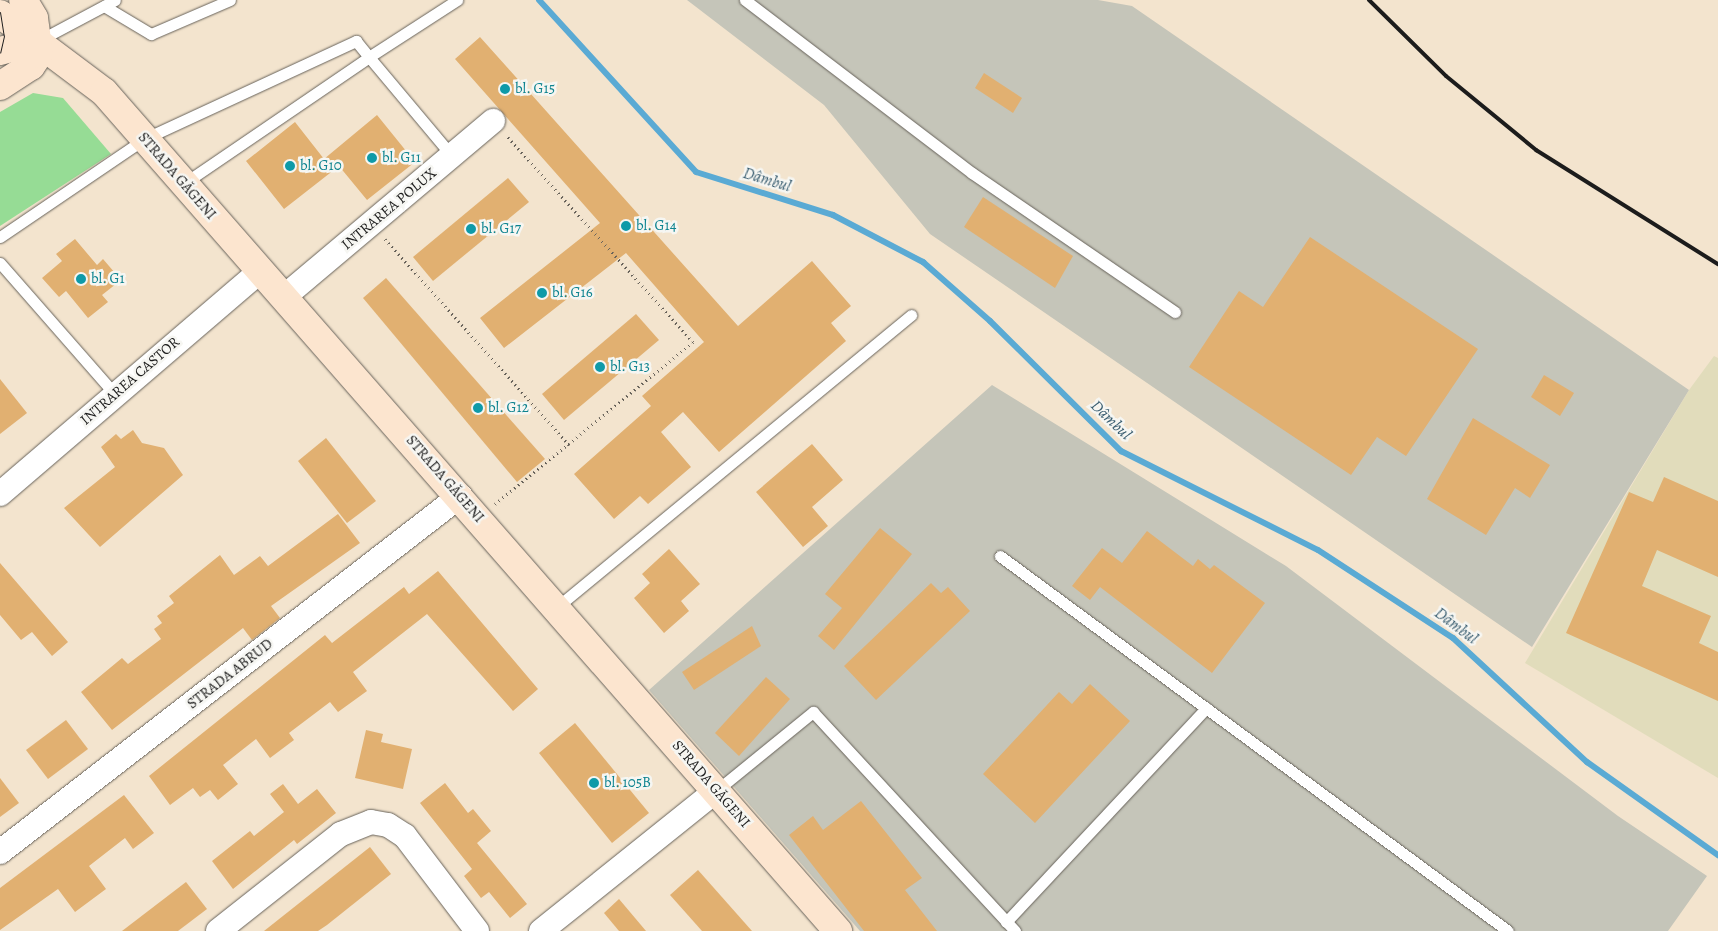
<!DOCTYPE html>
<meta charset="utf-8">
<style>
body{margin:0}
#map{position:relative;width:1718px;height:931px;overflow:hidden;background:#f3e4ce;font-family:Alegreya,serif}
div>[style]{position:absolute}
.built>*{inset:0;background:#e1dcbb}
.industrial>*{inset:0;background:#c5c5b9}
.green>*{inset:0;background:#96dc95}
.stream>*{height:6px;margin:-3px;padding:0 3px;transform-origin:3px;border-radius:3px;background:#5aaad4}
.building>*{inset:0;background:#e1b071}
.path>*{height:3px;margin-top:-1.5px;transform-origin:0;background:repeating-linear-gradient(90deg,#67625a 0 1px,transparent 0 5px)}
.roads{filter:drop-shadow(0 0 1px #67625a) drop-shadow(0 0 1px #67625a)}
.service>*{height:11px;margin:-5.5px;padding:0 5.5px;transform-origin:5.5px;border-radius:5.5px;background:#fff}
.minor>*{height:24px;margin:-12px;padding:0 12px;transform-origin:12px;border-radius:12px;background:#fff}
.secondary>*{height:28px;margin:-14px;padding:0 14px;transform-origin:14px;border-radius:14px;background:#fce5cf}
.tram>*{height:1px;margin:-0.5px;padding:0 0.5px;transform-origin:0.5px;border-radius:0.5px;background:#1c1c1c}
.rail>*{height:4px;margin:-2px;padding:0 2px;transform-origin:2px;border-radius:2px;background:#1c1c1c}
.dots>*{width:14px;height:14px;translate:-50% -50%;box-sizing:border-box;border:2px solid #f6f6f2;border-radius:50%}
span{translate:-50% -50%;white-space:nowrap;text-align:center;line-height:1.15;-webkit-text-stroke:5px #f6f6f2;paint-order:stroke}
.culture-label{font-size:15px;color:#0d838f}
.left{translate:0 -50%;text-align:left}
.street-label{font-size:15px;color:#1c1c1c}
.water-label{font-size:16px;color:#385c6f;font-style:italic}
</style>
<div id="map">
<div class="built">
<div style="clip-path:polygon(1714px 356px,1718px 358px,1718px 778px,1525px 663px,1689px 390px)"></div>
</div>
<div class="industrial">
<div style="clip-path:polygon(687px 0,1098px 0,1132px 6px,1689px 390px,1532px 647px,930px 234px,824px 105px)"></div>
<div style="clip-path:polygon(992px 385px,1286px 566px,1618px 816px,1707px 876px,1668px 931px,860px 931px,649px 690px)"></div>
</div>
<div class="green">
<div style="clip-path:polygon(33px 93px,63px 98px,111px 154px,0 226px,0 112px)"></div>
</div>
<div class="stream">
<div style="left:539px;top:0;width:233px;rotate:47.6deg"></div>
<div style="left:696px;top:172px;width:144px;rotate:17.4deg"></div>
<div style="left:833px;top:215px;width:102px;rotate:27.6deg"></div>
<div style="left:923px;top:262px;width:89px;rotate:41.4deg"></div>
<div style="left:990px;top:321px;width:185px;rotate:44.8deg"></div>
<div style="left:1121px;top:451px;width:220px;rotate:26.7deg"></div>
<div style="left:1318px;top:550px;width:161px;rotate:33.1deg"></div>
<div style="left:1453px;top:638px;width:183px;rotate:42.8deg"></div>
<div style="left:1587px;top:762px;width:161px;rotate:35.4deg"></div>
</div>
<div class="building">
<div style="clip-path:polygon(480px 37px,738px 326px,812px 261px,851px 306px,831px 323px,846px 341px,719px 452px,683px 412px,661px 432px,691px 467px,648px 504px,640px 496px,614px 519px,574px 474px,651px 406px,642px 396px,704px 342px,626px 253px,504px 348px,480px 318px,600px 223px,455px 59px)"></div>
<div style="clip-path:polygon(984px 73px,1022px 98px,1013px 113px,975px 88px)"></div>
<div style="clip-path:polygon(377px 115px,415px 162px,367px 200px,339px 166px,284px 209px,246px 161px,295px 122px,324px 159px)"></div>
<div style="clip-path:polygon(508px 178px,529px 202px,433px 281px,413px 257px)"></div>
<div style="clip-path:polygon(983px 197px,1073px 256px,1055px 288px,964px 227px)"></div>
<div style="clip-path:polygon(1310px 237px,1478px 349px,1406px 456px,1377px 437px,1351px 475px,1189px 367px,1239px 291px,1263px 307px)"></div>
<div style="clip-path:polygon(75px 239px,97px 265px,103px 259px,121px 280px,102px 295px,108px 302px,88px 318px,66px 291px,59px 297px,42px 278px,62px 261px,56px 254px)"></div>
<div style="clip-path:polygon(386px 278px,545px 459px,517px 482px,363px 298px)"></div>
<div style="clip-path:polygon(636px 314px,659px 340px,564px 420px,542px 394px)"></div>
<div style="clip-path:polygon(1544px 375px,1574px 393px,1560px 416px,1531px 397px)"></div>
<div style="clip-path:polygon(0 379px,27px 413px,0 434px)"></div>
<div style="clip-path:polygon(1473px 418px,1550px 465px,1530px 498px,1515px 488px,1486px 535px,1427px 499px)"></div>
<div style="clip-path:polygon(133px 430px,142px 443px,164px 448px,183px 475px,100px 547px,64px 508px,115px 467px,101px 447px,116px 434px,121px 439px)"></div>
<div style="clip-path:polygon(326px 438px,376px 501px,347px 523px,298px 461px)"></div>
<div style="clip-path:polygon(812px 444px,843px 480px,812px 507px,828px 526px,803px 547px,756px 492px)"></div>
<div style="clip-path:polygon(1664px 477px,1718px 501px,1718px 577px,1657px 550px,1642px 586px,1711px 616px,1699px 643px,1718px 652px,1718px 701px,1566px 633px,1629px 492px,1653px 502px)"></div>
<div style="clip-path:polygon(338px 514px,360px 543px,271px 606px,280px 618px,252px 640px,243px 628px,112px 730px,81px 692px,122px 658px,128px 664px,161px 639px,154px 629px,162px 623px,157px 616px,174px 603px,169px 596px,220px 555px,234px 575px,260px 556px,268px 566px)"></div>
<div style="clip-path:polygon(880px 528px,912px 554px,834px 650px,818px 636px,842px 608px,825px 594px)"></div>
<div style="clip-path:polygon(1147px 531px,1193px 566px,1198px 559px,1210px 569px,1214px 565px,1265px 603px,1212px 673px,1100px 587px,1090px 600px,1072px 586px,1102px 548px,1122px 563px)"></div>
<div style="clip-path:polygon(669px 549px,700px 584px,681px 601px,689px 611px,664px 633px,634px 598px,650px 583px,642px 574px)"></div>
<div style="clip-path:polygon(0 563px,68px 642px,52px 656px,32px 632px,21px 640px,0 615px)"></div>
<div style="clip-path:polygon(438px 571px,538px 689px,513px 711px,427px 614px,353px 672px,367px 691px,338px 712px,330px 702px,289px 733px,294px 740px,270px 758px,256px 739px,223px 765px,238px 784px,218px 800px,210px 790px,200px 797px,193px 788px,170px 805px,149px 776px,325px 635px,332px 643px,404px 587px,409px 594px)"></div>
<div style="clip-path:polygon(931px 583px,941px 593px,948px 587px,970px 611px,876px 700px,844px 666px)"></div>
<div style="clip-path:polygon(752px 626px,761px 646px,694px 690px,682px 672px)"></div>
<div style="clip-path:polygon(766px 677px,790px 699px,739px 756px,715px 733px)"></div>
<div style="clip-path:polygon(1090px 684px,1130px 721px,1035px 823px,983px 774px,1059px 692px,1072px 704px)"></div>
<div style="clip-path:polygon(66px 720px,88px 749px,48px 779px,26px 750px)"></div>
<div style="clip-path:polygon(575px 723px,649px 813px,612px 843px,539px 753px)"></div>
<div style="clip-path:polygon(366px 730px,383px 734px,381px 742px,412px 749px,403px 789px,355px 778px)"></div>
<div style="clip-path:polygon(0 778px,19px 803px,0 817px)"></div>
<div style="clip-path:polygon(445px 783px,468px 813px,473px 809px,491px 831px,477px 843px,527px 904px,510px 918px,489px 892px,481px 898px,464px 876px,472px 869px,420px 803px)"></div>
<div style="clip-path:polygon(283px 784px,298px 804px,317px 789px,336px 813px,297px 844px,294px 840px,233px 889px,212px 861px,250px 831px,254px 836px,284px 812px,270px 794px)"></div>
<div style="clip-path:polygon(124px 795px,154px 833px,133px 849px,125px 838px,89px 866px,106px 889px,75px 912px,58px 889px,0 930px,0 888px)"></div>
<div style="clip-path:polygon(861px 801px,922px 878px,905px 890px,937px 931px,864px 931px,789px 835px,813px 816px,823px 830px)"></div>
<div style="clip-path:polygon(370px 847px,391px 874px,327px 925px,318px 931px,264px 931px)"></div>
<div style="clip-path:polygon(698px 870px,752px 931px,702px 931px,670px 895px)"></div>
<div style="clip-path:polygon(186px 882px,207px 909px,178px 931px,122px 931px)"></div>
<div style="clip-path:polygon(619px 899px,646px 931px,619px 931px,604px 913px)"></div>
</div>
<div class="path">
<div style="left:385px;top:239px;width:278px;rotate:48.2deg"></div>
<div style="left:495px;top:504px;width:256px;rotate:-39.3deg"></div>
<div style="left:693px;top:342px;width:278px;rotate:-132.1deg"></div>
</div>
<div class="roads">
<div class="service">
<div style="left:745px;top:0;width:285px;rotate:37.3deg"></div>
<div style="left:972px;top:173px;width:246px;rotate:34.4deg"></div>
<div style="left:104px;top:6px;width:55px;rotate:30.8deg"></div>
<div style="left:151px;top:34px;width:86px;rotate:-23.3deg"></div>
<div style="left:38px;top:41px;width:87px;rotate:-28deg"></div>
<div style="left:183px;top:184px;width:225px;rotate:-34.3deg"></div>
<div style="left:369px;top:57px;width:131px;rotate:50deg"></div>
<div style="left:0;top:237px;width:174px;rotate:-34.2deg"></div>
<div style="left:144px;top:139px;width:234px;rotate:-24.8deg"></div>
<div style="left:356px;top:41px;width:21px;rotate:51deg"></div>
<div style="left:369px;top:57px;width:105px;rotate:-32.9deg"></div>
<div style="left:0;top:263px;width:173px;rotate:48.8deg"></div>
<div style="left:1000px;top:556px;width:631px;rotate:36.43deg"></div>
<div style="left:557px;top:607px;width:459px;rotate:-39.5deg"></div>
<div style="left:717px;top:790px;width:124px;rotate:-39.1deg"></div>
<div style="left:813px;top:712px;width:298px;rotate:47.3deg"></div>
<div style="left:1006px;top:922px;width:293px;rotate:-46.9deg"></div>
</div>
<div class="minor">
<div style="left:285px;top:296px;width:272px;rotate:-40.1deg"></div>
<div style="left:0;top:494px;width:344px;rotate:-40.6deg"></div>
<div style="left:0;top:852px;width:582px;rotate:-37.74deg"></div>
<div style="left:218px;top:931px;width:157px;rotate:-38.3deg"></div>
<div style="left:341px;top:834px;width:32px;rotate:-22deg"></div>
<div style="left:371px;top:822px;width:17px;rotate:10deg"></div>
<div style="left:388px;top:825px;width:20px;rotate:33deg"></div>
<div style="left:405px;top:836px;width:119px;rotate:52.8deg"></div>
<div style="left:541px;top:931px;width:226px;rotate:-38.7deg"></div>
</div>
<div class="secondary">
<div style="left:0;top:14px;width:130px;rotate:36.9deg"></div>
<div style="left:104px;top:92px;width:1115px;rotate:48.82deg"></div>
<div style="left:0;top:51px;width:39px;rotate:-15deg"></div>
<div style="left:0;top:86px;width:37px;rotate:-33deg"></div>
<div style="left:31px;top:66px;width:14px;rotate:-56deg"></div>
<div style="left:39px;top:54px;width:36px;rotate:-98deg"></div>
<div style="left:34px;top:18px;width:21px;rotate:-121deg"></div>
</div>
</div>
<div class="tram">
<div style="left:0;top:12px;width:24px;rotate:81deg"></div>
<div style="left:4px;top:36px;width:17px;rotate:103deg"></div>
</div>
<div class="rail">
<div style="left:1369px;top:0;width:108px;rotate:44.6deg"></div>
<div style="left:1446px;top:76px;width:117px;rotate:39.4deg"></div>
<div style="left:1536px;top:150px;width:215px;rotate:32.1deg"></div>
</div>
<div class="dots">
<div style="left:505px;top:89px;background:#0f9aa8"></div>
<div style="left:372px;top:158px;background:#0f9aa8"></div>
<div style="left:290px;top:166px;background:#0f9aa8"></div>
<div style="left:626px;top:226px;background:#0f9aa8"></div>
<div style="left:471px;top:229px;background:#0f9aa8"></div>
<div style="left:81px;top:279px;background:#0f9aa8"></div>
<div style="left:542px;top:293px;background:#0f9aa8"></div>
<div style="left:600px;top:367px;background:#0f9aa8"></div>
<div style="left:478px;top:408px;background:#0f9aa8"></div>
<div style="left:594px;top:783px;background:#0f9aa8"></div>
</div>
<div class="culture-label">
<span class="left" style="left:515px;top:89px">bl. G15</span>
<span class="left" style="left:382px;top:158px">bl. G11</span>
<span class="left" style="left:300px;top:166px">bl. G10</span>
<span class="left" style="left:636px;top:226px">bl. G14</span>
<span class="left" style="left:481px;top:229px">bl. G17</span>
<span class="left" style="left:91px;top:279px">bl. G1</span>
<span class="left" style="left:552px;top:293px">bl. G16</span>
<span class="left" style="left:610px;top:367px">bl. G13</span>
<span class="left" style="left:488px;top:408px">bl. G12</span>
<span class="left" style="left:604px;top:783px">bl. 105B</span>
</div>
<div class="street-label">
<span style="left:177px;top:176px;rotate:49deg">STRADA GĂGENI</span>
<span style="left:389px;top:209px;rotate:-40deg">INTRAREA POLUX</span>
<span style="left:130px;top:381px;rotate:-41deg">INTRAREA CASTOR</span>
<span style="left:445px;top:479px;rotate:49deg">STRADA GĂGENI</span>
<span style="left:230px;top:674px;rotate:-38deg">STRADA ABRUD</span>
<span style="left:711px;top:784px;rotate:49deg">STRADA GĂGENI</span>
</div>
<div class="water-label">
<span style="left:767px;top:180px;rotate:17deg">Dâmbul</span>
<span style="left:1111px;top:420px;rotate:44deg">Dâmbul</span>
<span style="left:1456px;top:626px;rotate:37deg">Dâmbul</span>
</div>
</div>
